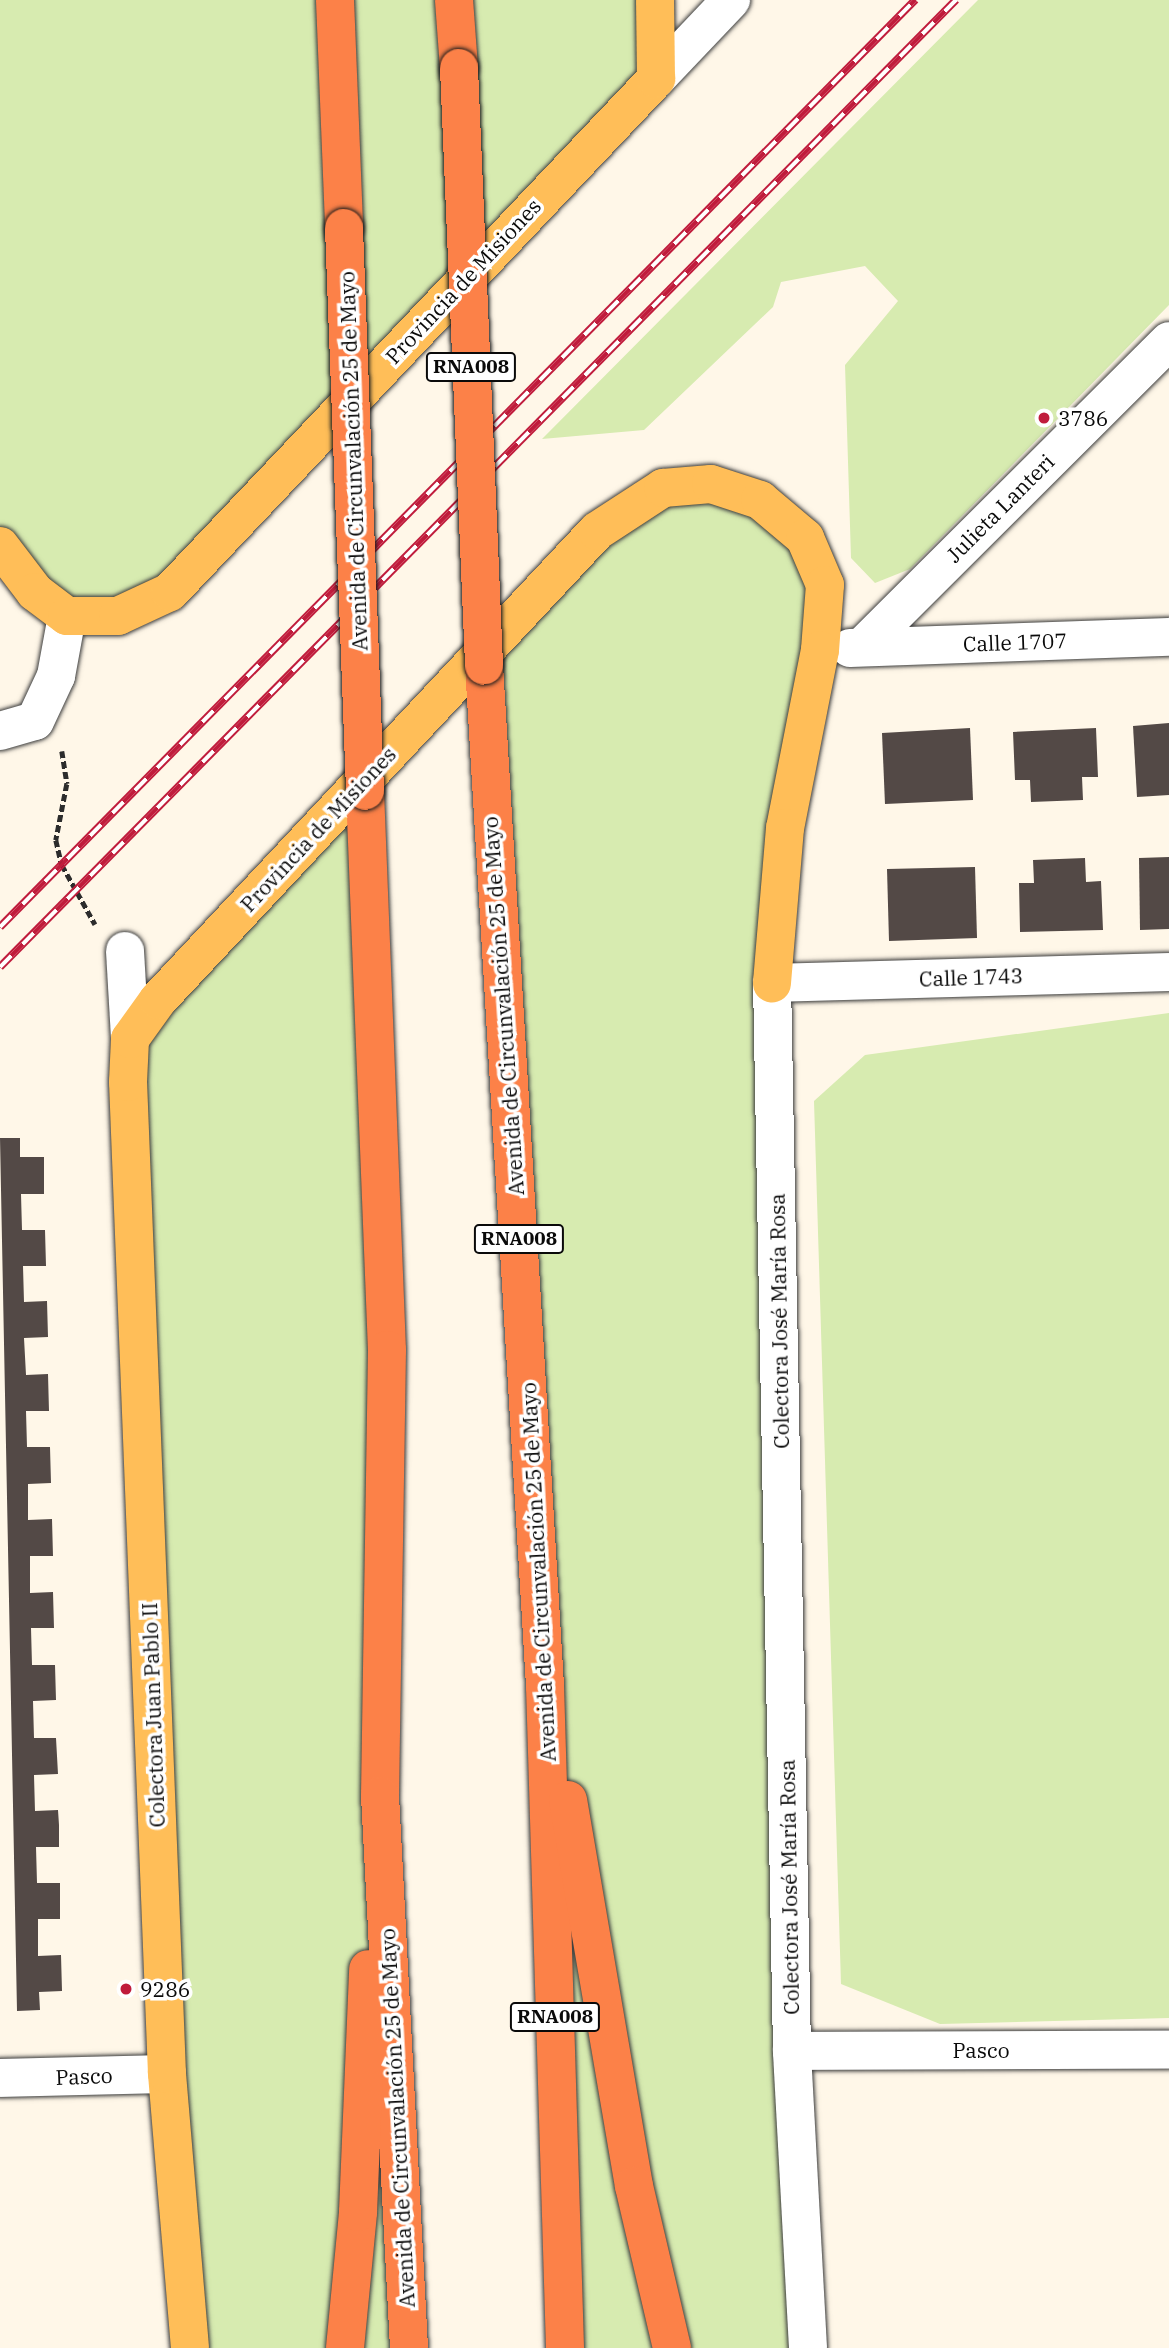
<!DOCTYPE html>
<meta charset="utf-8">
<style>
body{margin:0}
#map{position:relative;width:1169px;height:2348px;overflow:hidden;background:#fff7e8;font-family:"IBM Plex Serif",serif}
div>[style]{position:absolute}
.green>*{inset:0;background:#d7ebb0}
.building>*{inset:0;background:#534946}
.path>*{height:4.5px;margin-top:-2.25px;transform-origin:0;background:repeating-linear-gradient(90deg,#2c2c2c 0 7px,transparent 0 10.5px)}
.roads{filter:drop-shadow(0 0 2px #3d3d3d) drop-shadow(0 0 2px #3d3d3d)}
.minor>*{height:38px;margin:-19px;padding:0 19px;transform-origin:19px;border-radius:19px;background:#fff}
.major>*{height:38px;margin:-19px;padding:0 19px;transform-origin:19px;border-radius:19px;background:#ffbe58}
.highway>*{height:38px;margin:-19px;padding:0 19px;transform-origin:19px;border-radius:19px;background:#fc8148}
.rail>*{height:8px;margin-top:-4px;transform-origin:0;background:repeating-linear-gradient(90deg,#fff 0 16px,#c01c3c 0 32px);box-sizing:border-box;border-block:2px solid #c01c3c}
.bridges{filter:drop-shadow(0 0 2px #1b1b1b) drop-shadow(0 0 2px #1b1b1b)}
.highway-bridge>*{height:38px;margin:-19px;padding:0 19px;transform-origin:19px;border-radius:19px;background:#fc8148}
.dots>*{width:19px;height:19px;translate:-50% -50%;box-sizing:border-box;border:4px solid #fff;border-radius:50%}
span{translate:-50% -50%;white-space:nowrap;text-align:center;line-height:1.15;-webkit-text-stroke:7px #fff;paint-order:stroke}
.shield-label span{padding:2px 5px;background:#fff;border:2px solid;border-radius:5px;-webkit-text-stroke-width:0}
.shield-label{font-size:19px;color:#0a0a0a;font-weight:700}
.street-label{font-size:21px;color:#0a0a0a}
.poi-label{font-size:21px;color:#0a0a0a}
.left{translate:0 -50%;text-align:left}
</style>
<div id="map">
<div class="green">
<div style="clip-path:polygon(0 0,655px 0,656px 79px,170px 592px,67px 616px,0 546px)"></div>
<div style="clip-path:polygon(978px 0,1169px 0,1169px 305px,910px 569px,875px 583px,851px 558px,845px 365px,898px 301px,865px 266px,781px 282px,773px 307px,644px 430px,542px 439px)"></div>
<div style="clip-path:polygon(663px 488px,760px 500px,825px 585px,785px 828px,808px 2348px,565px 2348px,484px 666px)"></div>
<div style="clip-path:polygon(365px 791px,409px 2348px,190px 2348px,128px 1082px,158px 1000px)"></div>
<div style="clip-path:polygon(1169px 1013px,1169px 2018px,940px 2024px,841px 1984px,814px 1101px,865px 1055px)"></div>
</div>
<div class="building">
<div style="clip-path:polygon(1169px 723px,1169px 795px,1137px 797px,1133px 726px)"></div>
<div style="clip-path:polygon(970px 728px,973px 800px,885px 804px,882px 733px)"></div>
<div style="clip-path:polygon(1096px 728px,1098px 777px,1082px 777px,1083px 800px,1031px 802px,1030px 780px,1015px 780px,1013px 732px)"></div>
<div style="clip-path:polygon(1169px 857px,1169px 929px,1140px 930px,1139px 858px)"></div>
<div style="clip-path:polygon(1085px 858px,1086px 882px,1101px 881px,1103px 930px,1020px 932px,1019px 883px,1034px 883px,1033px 860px)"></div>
<div style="clip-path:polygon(975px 867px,977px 938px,889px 941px,887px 869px)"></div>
<div style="clip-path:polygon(0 1138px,20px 1138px,20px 1157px,44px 1157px,44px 1194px,21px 1194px,22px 1230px,45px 1230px,46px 1266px,23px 1266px,24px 1302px,47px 1301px,48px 1337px,24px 1338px,26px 1375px,48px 1374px,49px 1411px,26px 1411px,27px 1447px,50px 1447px,51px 1483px,28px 1484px,28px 1520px,52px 1519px,53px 1556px,30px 1556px,30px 1593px,53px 1592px,54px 1628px,31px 1628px,32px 1665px,55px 1665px,56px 1700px,33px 1701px,34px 1738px,56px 1738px,58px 1774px,34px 1775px,35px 1811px,58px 1810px,59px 1825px,59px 1847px,36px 1847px,37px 1883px,60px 1883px,60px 1919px,38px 1919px,38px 1956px,61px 1955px,62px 1991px,39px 1992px,40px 2010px,17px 2011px)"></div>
</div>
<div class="path">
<div style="left:62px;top:751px;width:33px;rotate:81deg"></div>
<div style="left:67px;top:784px;width:57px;rotate:101.1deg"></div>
<div style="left:56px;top:840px;width:26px;rotate:77deg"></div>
<div style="left:62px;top:865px;width:68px;rotate:60.8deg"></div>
</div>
<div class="roads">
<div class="minor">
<div style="left:656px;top:79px;width:109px;rotate:-46.5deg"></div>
<div style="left:862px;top:647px;width:433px;rotate:-44.9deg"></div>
<div style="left:850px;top:648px;width:319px;rotate:-2deg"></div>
<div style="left:0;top:731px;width:36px;rotate:-16deg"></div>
<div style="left:35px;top:721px;width:50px;rotate:-65deg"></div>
<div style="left:56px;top:676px;width:61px;rotate:-79.6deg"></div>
<div style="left:125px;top:951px;width:88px;rotate:86.7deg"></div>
<div style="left:792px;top:2051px;width:377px;rotate:-0.2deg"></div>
<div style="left:0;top:2078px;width:167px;rotate:-1.4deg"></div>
<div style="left:808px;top:2348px;width:297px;rotate:-93.1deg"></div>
<div style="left:792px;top:2051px;width:1068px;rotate:-91.07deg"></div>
<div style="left:772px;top:983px;width:397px;rotate:-1.6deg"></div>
</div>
<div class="major">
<div style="left:0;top:546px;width:58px;rotate:52.7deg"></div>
<div style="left:35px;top:592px;width:40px;rotate:37deg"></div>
<div style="left:67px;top:616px;width:51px"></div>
<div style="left:118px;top:616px;width:57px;rotate:-24.8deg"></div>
<div style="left:170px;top:592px;width:707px;rotate:-46.55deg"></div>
<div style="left:656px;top:79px;width:79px;rotate:-90.7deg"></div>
<div style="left:190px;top:2348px;width:275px;rotate:-94.8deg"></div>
<div style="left:167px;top:2074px;width:993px;rotate:-92.25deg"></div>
<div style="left:128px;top:1082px;width:43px;rotate:-87.3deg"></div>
<div style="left:130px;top:1039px;width:48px;rotate:-54.3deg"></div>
<div style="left:158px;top:1000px;width:642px;rotate:-46.89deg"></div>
<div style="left:597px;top:531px;width:79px;rotate:-33.1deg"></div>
<div style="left:663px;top:488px;width:48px;rotate:-4.8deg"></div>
<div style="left:711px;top:484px;width:52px;rotate:18.1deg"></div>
<div style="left:760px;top:500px;width:59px;rotate:40.2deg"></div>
<div style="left:805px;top:538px;width:51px;rotate:66.9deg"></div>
<div style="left:825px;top:585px;width:65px;rotate:94.4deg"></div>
<div style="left:820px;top:650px;width:181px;rotate:101.1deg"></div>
<div style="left:785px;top:828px;width:156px;rotate:94.8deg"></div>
</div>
<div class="highway">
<div style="left:335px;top:0;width:228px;rotate:87.7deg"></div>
<div style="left:454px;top:0;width:68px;rotate:85.8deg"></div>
<div style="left:484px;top:665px;width:1023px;rotate:86.58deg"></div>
<div style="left:545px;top:1686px;width:662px;rotate:88.27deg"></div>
<div style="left:365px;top:791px;width:559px;rotate:87.75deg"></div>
<div style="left:387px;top:1350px;width:446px;rotate:90.9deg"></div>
<div style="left:380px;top:1796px;width:553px;rotate:86.99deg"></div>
<div style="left:568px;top:1800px;width:392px;rotate:80.3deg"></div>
<div style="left:634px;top:2186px;width:166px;rotate:76.8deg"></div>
<div style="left:345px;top:2348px;width:137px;rotate:-84.5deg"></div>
<div style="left:358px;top:2212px;width:243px;rotate:-87.6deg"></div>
</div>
</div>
<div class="rail">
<div style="left:0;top:927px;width:1303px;rotate:-45.37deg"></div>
<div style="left:0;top:967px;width:1360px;rotate:-45.33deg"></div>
</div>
<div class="bridges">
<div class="highway-bridge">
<div style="left:459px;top:68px;width:598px;rotate:87.6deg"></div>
<div style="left:344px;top:228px;width:563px;rotate:87.86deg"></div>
</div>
</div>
<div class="dots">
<div style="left:1044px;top:418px;background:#c01c3c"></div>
<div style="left:126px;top:1989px;background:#c01c3c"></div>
</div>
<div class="shield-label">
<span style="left:471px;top:367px">RNA008</span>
<span style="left:519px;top:1239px">RNA008</span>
<span style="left:555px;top:2017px">RNA008</span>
</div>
<div class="street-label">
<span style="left:463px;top:281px;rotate:-47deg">Provincia de Misiones</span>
<span style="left:353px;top:461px;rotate:-92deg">Avenida de Circunvalación 25 de Mayo</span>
<span style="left:1000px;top:508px;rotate:-45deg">Julieta Lanteri</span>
<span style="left:1015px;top:642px;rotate:-2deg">Calle 1707</span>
<span style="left:318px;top:829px;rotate:-47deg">Provincia de Misiones</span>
<span style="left:971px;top:977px;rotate:-2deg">Calle 1743</span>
<span style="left:503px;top:1006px;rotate:-94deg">Avenida de Circunvalación 25 de Mayo</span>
<span style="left:779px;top:1321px;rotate:-91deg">Colectora José María Rosa</span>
<span style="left:538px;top:1572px;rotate:-93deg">Avenida de Circunvalación 25 de Mayo</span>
<span style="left:153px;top:1715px;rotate:-92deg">Colectora Juan Pablo II</span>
<span style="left:789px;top:1887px;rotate:-91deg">Colectora José María Rosa</span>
<span style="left:981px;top:2050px">Pasco</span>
<span style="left:84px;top:2076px;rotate:-2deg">Pasco</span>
<span style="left:397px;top:2118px;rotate:-93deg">Avenida de Circunvalación 25 de Mayo</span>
</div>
<div class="poi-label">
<span class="left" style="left:1058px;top:418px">3786</span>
<span class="left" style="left:140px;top:1989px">9286</span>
</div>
</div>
